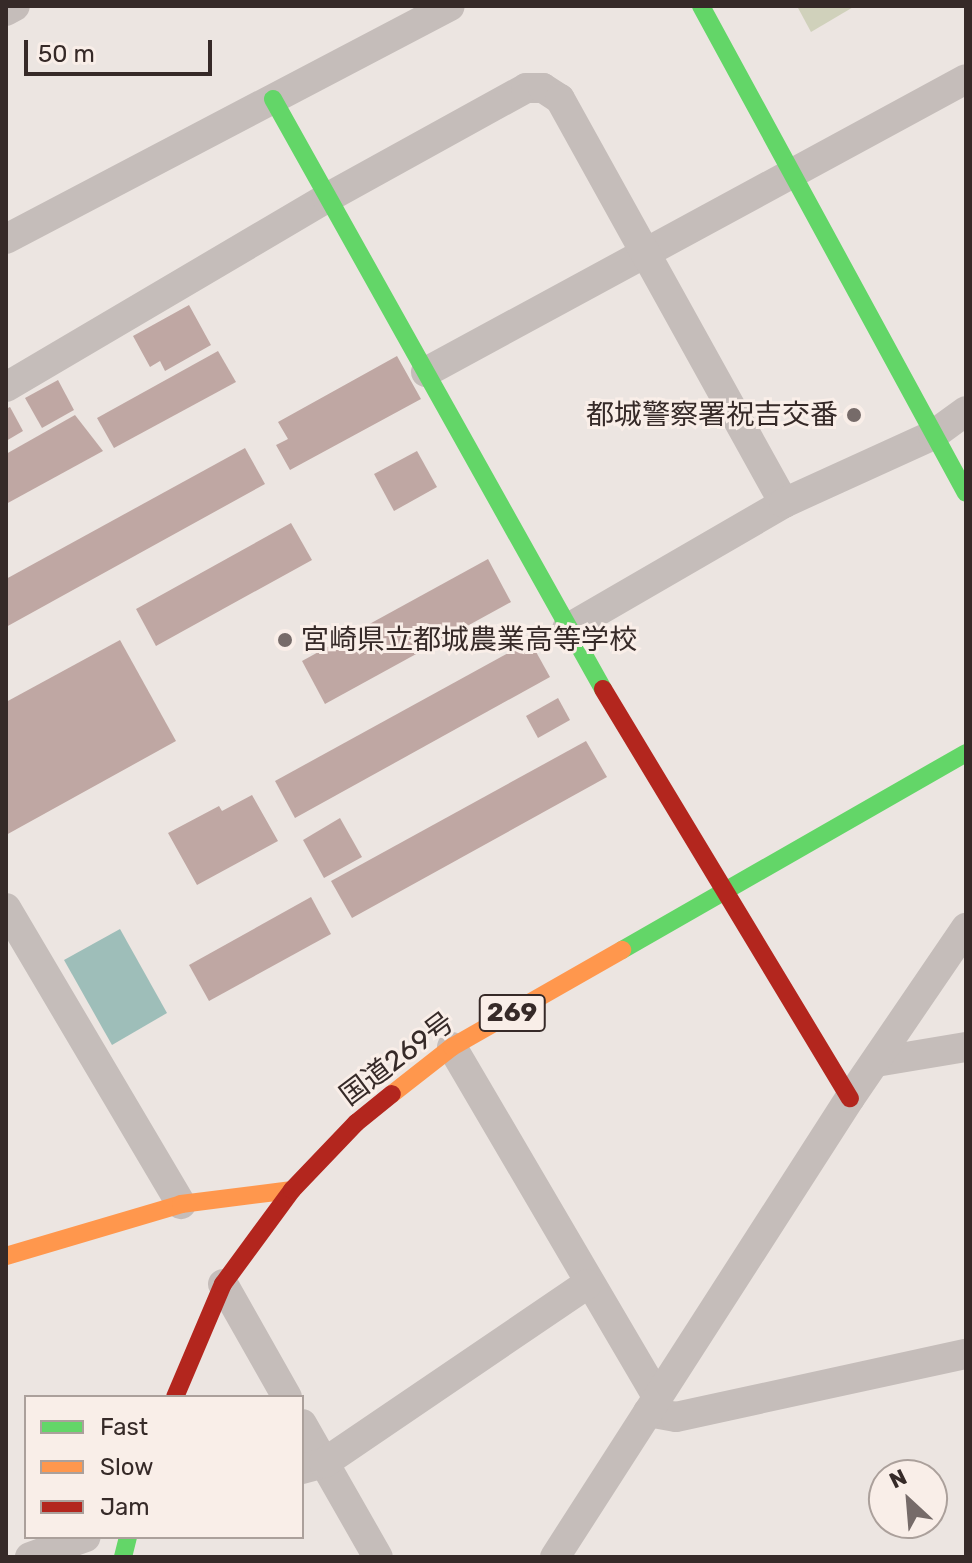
<!DOCTYPE html>
<meta charset="utf-8">
<style>
body{margin:0}
#map{position:relative;width:972px;height:1563px;overflow:hidden;background:#ece5e1;font-family:Rubik,"Noto Sans JP",sans-serif}
div>[style]{position:absolute}
.green>*{inset:0;background:#d0d1bb}
.water>*{inset:0;background:#9ebeb9}
.building>*{inset:0;background:#bfa7a3}
.street>*{height:30px;margin:-15px;padding:0 15px;transform-origin:15px;border-radius:15px;background:#c5bdba}
.fast>*{height:18px;margin:-9px;padding:0 9px;transform-origin:9px;border-radius:9px;background:#63d668}
.slow>*{height:18px;margin:-9px;padding:0 9px;transform-origin:9px;border-radius:9px;background:#ff974d}
.jam>*{height:18px;margin:-9px;padding:0 9px;transform-origin:9px;border-radius:9px;background:#b3261e}
.dots>*{width:22px;height:22px;translate:-50% -50%;box-sizing:border-box;border:4px solid #f9eee8;border-radius:50%}
span{translate:-50% -50%;white-space:nowrap;text-align:center;line-height:1.15;-webkit-text-stroke:6px #f9eee8;paint-order:stroke}
.shield-label span{padding:2px 6px;background:#f9eee8;border:2px solid;border-radius:6px;-webkit-text-stroke-width:0}
.shield-label{font-size:26px;color:#362a28;font-weight:700}
.poi-label{font-size:28px;color:#362a28}
.right{translate:-100% -50%;text-align:right}
.left{translate:0 -50%;text-align:left}
.street-label{font-size:28px;color:#362a28}
.frame{position:absolute;inset:0;border:8px solid #362a28;pointer-events:none}
.legend{position:absolute;left:24px;top:1395px;width:280px;height:144px;box-sizing:border-box;background:#f9eee8;border:2px solid #aba09b;margin:0;padding:10px 14px;list-style:none;font-size:24px;color:#362a28}
.legend li{display:flex;align-items:center;gap:16px;height:40px}
.legend b{width:40px;border:2px solid #aba09b}
.north{position:absolute;left:868px;top:1459px;width:80px;height:80px;box-sizing:border-box;background:#f9eee8;border:2px solid #aba09b;border-radius:50%;rotate:334deg;font-size:22px;font-weight:700;line-height:32px;text-align:center;color:#362a28}
.north::after{content:'';display:block;margin:auto;width:28px;height:36px;background:#766b69;clip-path:polygon(50% 0,100% 100%,50% 72%,0 100%)}
.scale{position:absolute;left:24px;top:40px;width:188px;height:36px;box-sizing:border-box;border:4px solid #362a28;border-top:0;padding-left:10px;font-size:24px;line-height:28px;white-space:nowrap;color:#362a28;-webkit-text-stroke:6px #f9eee8;paint-order:stroke}
</style>
<div id="map">
<div class="green">
<div style="clip-path:polygon(797px 6px,855px 6px,811px 32px)"></div>
</div>
<div class="water">
<div style="clip-path:polygon(120px 929px,167px 1013px,112px 1045px,64px 960px)"></div>
</div>
<div class="building">
<div style="clip-path:polygon(189px 305px,211px 345px,165px 371px,160px 361px,150px 367px,133px 336px)"></div>
<div style="clip-path:polygon(218px 351px,236px 382px,114px 448px,97px 418px)"></div>
<div style="clip-path:polygon(397px 356px,421px 399px,290px 470px,276px 445px,288px 439px,278px 422px)"></div>
<div style="clip-path:polygon(58px 380px,74px 410px,42px 428px,25px 398px)"></div>
<div style="clip-path:polygon(10px 407px,23px 431px,6px 441px,6px 409px)"></div>
<div style="clip-path:polygon(75px 415px,103px 451px,6px 504px,6px 454px)"></div>
<div style="clip-path:polygon(245px 448px,265px 484px,6px 627px,6px 579px)"></div>
<div style="clip-path:polygon(417px 451px,437px 487px,394px 511px,374px 474px)"></div>
<div style="clip-path:polygon(291px 523px,312px 560px,156px 646px,136px 609px)"></div>
<div style="clip-path:polygon(488px 559px,511px 602px,325px 704px,302px 661px)"></div>
<div style="clip-path:polygon(120px 640px,176px 741px,6px 835px,6px 702px)"></div>
<div style="clip-path:polygon(530px 641px,550px 677px,295px 818px,275px 781px)"></div>
<div style="clip-path:polygon(558px 698px,570px 720px,538px 738px,526px 716px)"></div>
<div style="clip-path:polygon(586px 741px,607px 777px,352px 918px,331px 881px)"></div>
<div style="clip-path:polygon(252px 795px,278px 841px,197px 885px,168px 833px,219px 806px,222px 811px)"></div>
<div style="clip-path:polygon(340px 818px,362px 857px,324px 878px,303px 840px)"></div>
<div style="clip-path:polygon(311px 897px,331px 934px,209px 1001px,189px 965px)"></div>
</div>
<div class="street">
<div style="left:6px;top:11px;width:10px;rotate:-29deg"></div>
<div style="left:6px;top:239px;width:501px;rotate:-27.69deg"></div>
<div style="left:426px;top:372px;width:614px;rotate:-28.48deg"></div>
<div style="left:6px;top:387px;width:373px;rotate:-30.5deg"></div>
<div style="left:327px;top:198px;width:227px;rotate:-28.9deg"></div>
<div style="left:526px;top:88px;width:17px"></div>
<div style="left:543px;top:88px;width:20px;rotate:33deg"></div>
<div style="left:560px;top:99px;width:462px;rotate:61deg"></div>
<div style="left:567px;top:629px;width:251px;rotate:-30.1deg"></div>
<div style="left:784px;top:503px;width:164px;rotate:-24.5deg"></div>
<div style="left:933px;top:435px;width:41px;rotate:-36deg"></div>
<div style="left:6px;top:908px;width:344px;rotate:59.4deg"></div>
<div style="left:452px;top:1047px;width:406px;rotate:59.6deg"></div>
<div style="left:876px;top:1062px;width:91px;rotate:-9.5deg"></div>
<div style="left:223px;top:1284px;width:130px;rotate:60.5deg"></div>
<div style="left:648px;top:1412px;width:28px;rotate:10deg"></div>
<div style="left:676px;top:1417px;width:297px;rotate:-12.3deg"></div>
<div style="left:302px;top:1424px;width:153px;rotate:60.3deg"></div>
<div style="left:302px;top:1469px;width:23px;rotate:-15deg"></div>
<div style="left:324px;top:1463px;width:318px;rotate:-34.2deg"></div>
<div style="left:30px;top:1557px;width:59px;rotate:-19.7deg"></div>
<div style="left:555px;top:1557px;width:546px;rotate:-57.27deg"></div>
<div style="left:850px;top:1098px;width:206px;rotate:-55.7deg"></div>
</div>
<div class="fast">
<div style="left:701px;top:6px;width:554px;rotate:61.45deg"></div>
<div style="left:273px;top:99px;width:676px;rotate:60.78deg"></div>
<div style="left:622px;top:950px;width:396px;rotate:-29.8deg"></div>
<div style="left:123px;top:1557px;width:21px;rotate:-76deg"></div>
</div>
<div class="slow">
<div style="left:392px;top:1094px;width:76px;rotate:-38.1deg"></div>
<div style="left:452px;top:1047px;width:196px;rotate:-29.7deg"></div>
<div style="left:6px;top:1256px;width:183px;rotate:-16.5deg"></div>
<div style="left:181px;top:1204px;width:112px;rotate:-7.2deg"></div>
</div>
<div class="jam">
<div style="left:603px;top:689px;width:478px;rotate:58.9deg"></div>
<div style="left:175px;top:1397px;width:123px;rotate:-67deg"></div>
<div style="left:223px;top:1284px;width:117px;rotate:-53.7deg"></div>
<div style="left:292px;top:1190px;width:93px;rotate:-46.3deg"></div>
<div style="left:356px;top:1123px;width:46px;rotate:-38.9deg"></div>
</div>
<div class="dots">
<div style="left:854px;top:415px;background:#766b69"></div>
<div style="left:285px;top:640px;background:#766b69"></div>
</div>
<div class="shield-label">
<span style="left:512px;top:1013px">269</span>
</div>
<div class="poi-label">
<span class="right" style="left:838px;top:415px">都城警察署祝吉交番</span>
<span class="left" style="left:301px;top:640px">宮崎県立都城農業高等学校</span>
</div>
<div class="street-label">
<span style="left:397px;top:1059px;rotate:-37deg">国道269号</span>
</div>
<div class="frame"></div>
<ul class="legend">
<li><b style="height:10px;background:#63d668"></b>Fast</li>
<li><b style="height:10px;background:#ff974d"></b>Slow</li>
<li><b style="height:10px;background:#b3261e"></b>Jam</li>
</ul>
<div class="north">N</div>
<div class="scale">50 m</div>
</div>
